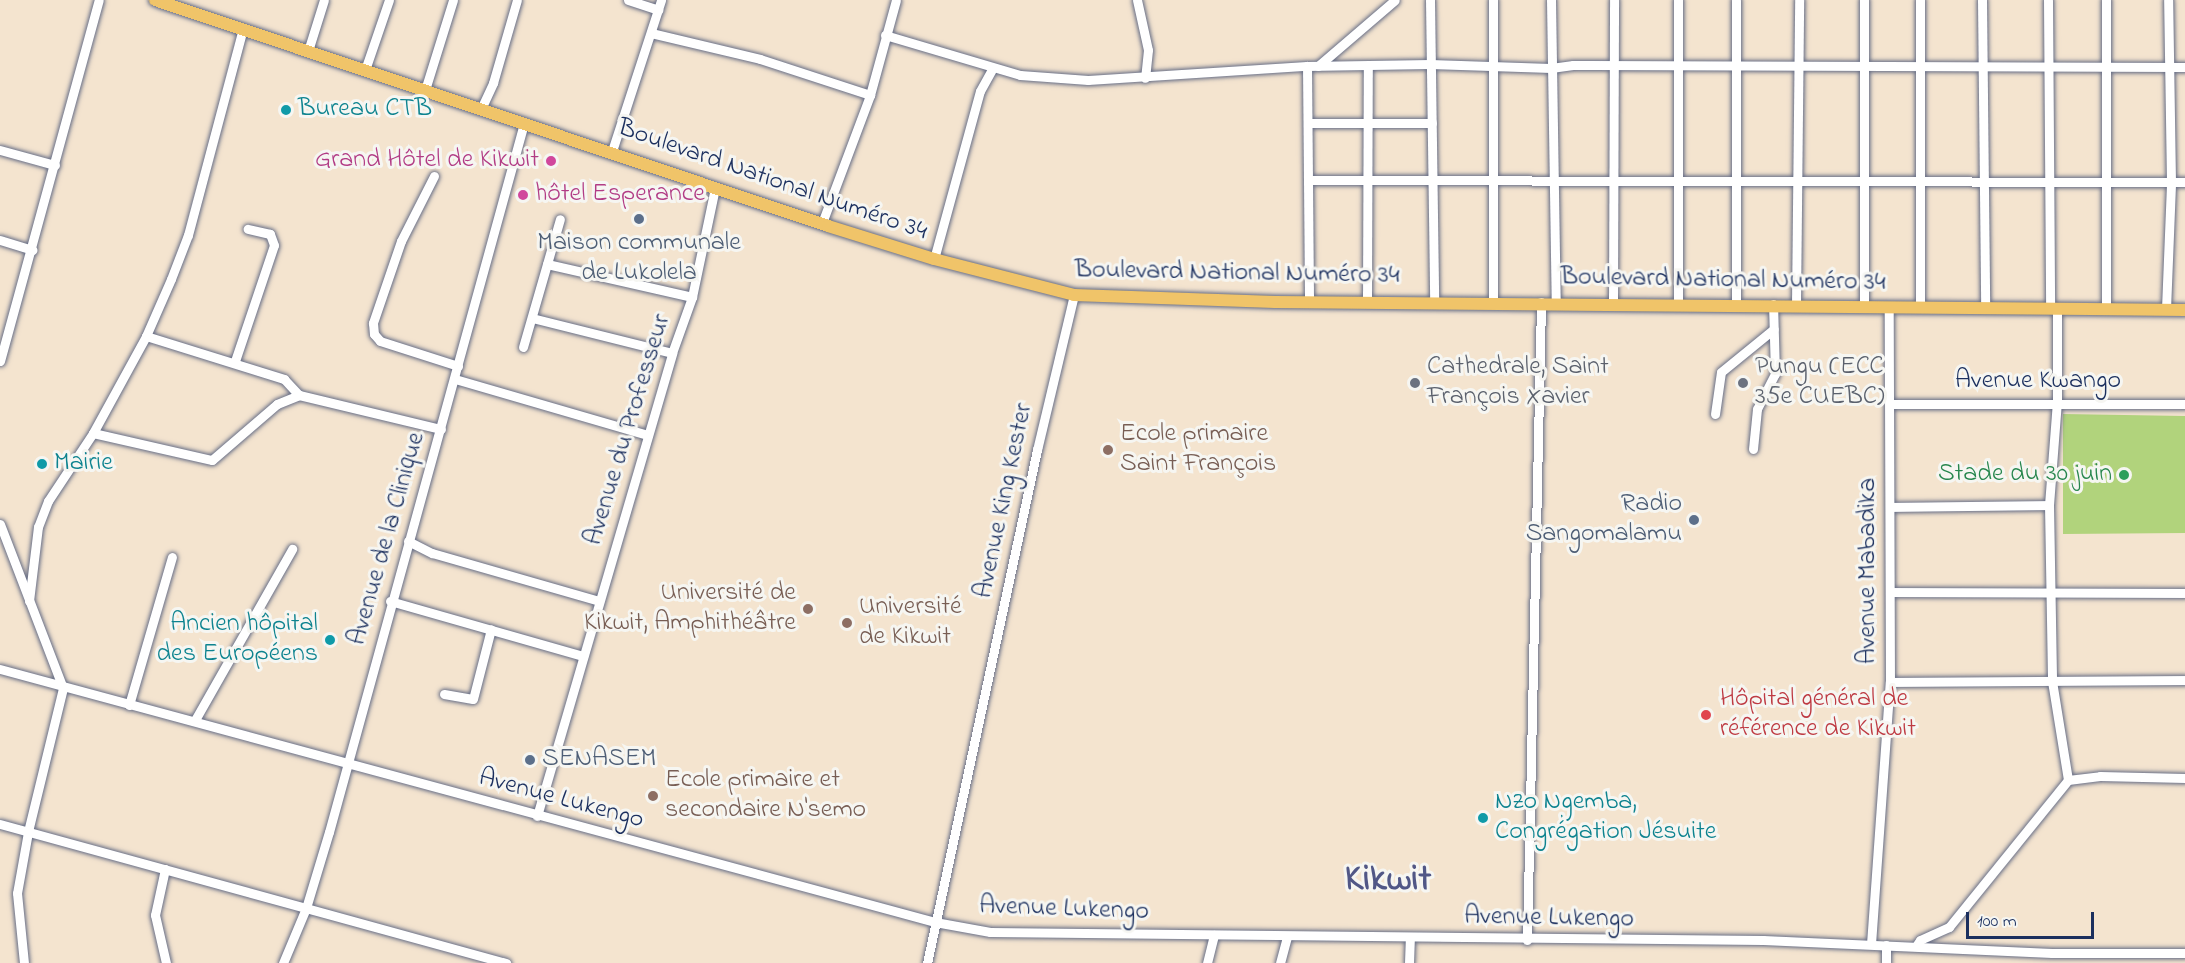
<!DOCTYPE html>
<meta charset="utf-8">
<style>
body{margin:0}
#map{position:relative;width:2185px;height:963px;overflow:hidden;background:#f4e4cf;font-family:"Indie Flower",sans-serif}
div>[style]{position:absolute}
.green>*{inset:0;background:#b1d37c}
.roads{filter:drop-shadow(0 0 2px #676e86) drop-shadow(0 0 2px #676e86)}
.minor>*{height:9px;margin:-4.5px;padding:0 4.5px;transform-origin:4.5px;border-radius:4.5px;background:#fff}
.major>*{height:12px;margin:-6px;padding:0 6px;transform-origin:6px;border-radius:6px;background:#f0c469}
.dots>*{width:16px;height:16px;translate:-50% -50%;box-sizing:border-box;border:3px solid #f6f6f2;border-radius:50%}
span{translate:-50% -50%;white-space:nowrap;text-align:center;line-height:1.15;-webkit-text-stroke:6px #f6f6f2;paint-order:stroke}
.culture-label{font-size:26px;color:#0d838f}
.left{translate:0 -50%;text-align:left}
.right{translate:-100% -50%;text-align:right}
.hotel-label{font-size:26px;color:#b23c85}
.street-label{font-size:26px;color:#1b2f5e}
.service-label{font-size:26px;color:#4e5e75}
.worship-label{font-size:26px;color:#5b616d}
.education-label{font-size:26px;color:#785e54}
.leisure-label{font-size:26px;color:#27864d}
.health-label{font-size:26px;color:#be3a42}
.town-label{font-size:38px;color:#515786;font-weight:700}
.scale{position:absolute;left:1966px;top:912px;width:128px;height:27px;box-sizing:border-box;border:3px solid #1b2f5e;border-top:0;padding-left:8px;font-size:18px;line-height:21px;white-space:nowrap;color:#1b2f5e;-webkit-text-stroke:4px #f6f6f2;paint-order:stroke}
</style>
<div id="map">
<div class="green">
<div style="clip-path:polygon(2063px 414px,2185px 416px,2185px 533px,2063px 534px)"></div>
</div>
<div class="roads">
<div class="minor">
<div style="left:628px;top:0;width:32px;rotate:18deg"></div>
<div style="left:1137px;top:0;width:51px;rotate:77.6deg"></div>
<div style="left:1148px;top:50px;width:28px;rotate:96deg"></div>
<div style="left:1430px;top:0;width:301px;rotate:89.2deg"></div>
<div style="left:1493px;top:0;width:302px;rotate:90deg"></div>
<div style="left:1551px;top:0;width:302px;rotate:89.1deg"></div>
<div style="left:1920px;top:0;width:306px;rotate:90deg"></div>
<div style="left:1982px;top:0;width:307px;rotate:89.4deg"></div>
<div style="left:2048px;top:0;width:308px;rotate:89.6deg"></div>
<div style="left:2106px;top:0;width:309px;rotate:90deg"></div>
<div style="left:651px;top:33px;width:112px;rotate:13.4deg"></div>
<div style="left:760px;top:59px;width:116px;rotate:18.1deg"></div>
<div style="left:885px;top:35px;width:141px;rotate:16.5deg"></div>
<div style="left:1020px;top:75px;width:68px;rotate:4.2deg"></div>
<div style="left:1088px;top:80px;width:219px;rotate:-3.7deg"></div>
<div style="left:1307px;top:66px;width:123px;rotate:-0.9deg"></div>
<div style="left:1430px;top:64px;width:121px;rotate:1.9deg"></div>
<div style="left:1551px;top:68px;width:22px;rotate:-8deg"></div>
<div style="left:1573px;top:65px;width:612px;rotate:0.19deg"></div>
<div style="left:308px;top:51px;width:53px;rotate:-72.6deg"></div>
<div style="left:1307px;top:66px;width:234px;rotate:89.5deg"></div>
<div style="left:1318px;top:66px;width:101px;rotate:-40.6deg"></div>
<div style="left:365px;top:70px;width:74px;rotate:-71.1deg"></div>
<div style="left:425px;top:90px;width:94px;rotate:-72.7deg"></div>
<div style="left:481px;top:109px;width:29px;rotate:-65deg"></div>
<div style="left:493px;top:83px;width:86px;rotate:-73.9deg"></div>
<div style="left:1308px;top:123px;width:124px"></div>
<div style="left:0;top:150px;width:57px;rotate:15.3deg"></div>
<div style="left:612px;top:151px;width:159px;rotate:-72deg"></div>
<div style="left:434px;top:176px;width:73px;rotate:116.9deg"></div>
<div style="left:401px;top:241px;width:87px;rotate:108.9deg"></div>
<div style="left:373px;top:323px;width:11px;rotate:85deg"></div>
<div style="left:374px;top:334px;width:9px;rotate:49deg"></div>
<div style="left:380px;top:341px;width:82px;rotate:17.8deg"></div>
<div style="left:1308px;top:180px;width:877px;rotate:0.13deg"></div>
<div style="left:822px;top:223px;width:137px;rotate:-69.4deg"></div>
<div style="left:870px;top:95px;width:98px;rotate:-74.7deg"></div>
<div style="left:0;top:240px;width:34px;rotate:17deg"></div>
<div style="left:934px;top:259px;width:174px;rotate:-74.7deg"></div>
<div style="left:980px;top:91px;width:26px;rotate:-61deg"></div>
<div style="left:547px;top:264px;width:149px;rotate:12.8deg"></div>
<div style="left:1367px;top:301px;width:235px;rotate:-89.8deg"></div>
<div style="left:1613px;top:303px;width:303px;rotate:-89.8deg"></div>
<div style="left:1678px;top:304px;width:304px;rotate:-90deg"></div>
<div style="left:1736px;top:304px;width:304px;rotate:-90deg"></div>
<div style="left:1796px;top:304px;width:304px;rotate:-89.4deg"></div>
<div style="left:1864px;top:305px;width:305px;rotate:-90deg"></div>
<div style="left:2057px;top:308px;width:93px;rotate:90deg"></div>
<div style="left:2057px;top:401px;width:104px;rotate:94.4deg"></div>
<div style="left:2049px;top:505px;width:176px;rotate:89deg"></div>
<div style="left:2052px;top:681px;width:100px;rotate:80.8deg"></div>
<div style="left:2166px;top:309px;width:127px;rotate:-87.7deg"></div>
<div style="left:2171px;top:182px;width:182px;rotate:-90.9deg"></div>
<div style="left:532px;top:318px;width:144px;rotate:14deg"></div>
<div style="left:146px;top:336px;width:145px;rotate:17.3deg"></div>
<div style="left:284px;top:379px;width:22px;rotate:47deg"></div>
<div style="left:299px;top:395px;width:146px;rotate:13.5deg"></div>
<div style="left:523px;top:347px;width:133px;rotate:-73.9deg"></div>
<div style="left:0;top:361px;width:374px;rotate:-74.7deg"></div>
<div style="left:235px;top:361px;width:122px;rotate:-71.4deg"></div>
<div style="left:274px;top:245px;width:12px;rotate:-110deg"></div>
<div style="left:270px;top:234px;width:23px;rotate:-167deg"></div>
<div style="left:455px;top:379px;width:201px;rotate:16.2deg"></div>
<div style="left:1891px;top:404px;width:294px"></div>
<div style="left:1715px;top:414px;width:42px;rotate:-81.9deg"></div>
<div style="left:1721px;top:372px;width:68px;rotate:-39.1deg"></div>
<div style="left:93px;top:433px;width:122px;rotate:12.8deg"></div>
<div style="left:212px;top:460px;width:86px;rotate:-40.7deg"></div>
<div style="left:277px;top:404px;width:24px;rotate:-22deg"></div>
<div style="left:1753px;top:449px;width:40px;rotate:-84.3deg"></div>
<div style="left:1757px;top:409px;width:39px;rotate:-63deg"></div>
<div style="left:1775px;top:374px;width:70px;rotate:-91.6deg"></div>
<div style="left:1890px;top:507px;width:159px;rotate:-0.7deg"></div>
<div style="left:0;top:524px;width:176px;rotate:69deg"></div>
<div style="left:63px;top:688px;width:148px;rotate:103.7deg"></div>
<div style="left:28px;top:832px;width:62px;rotate:100.2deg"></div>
<div style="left:17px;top:893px;width:70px;rotate:84.3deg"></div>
<div style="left:408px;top:541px;width:27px;rotate:27deg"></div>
<div style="left:432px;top:553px;width:174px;rotate:16deg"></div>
<div style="left:1891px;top:592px;width:294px;rotate:0.2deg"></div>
<div style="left:29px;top:601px;width:75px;rotate:-83.1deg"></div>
<div style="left:38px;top:527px;width:28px;rotate:-69deg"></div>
<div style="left:48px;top:501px;width:82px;rotate:-56.5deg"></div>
<div style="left:93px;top:433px;width:111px;rotate:-61.3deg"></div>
<div style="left:146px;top:336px;width:62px;rotate:-66.3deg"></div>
<div style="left:171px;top:279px;width:47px;rotate:-68.9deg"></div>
<div style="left:188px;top:235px;width:213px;rotate:-75.1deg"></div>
<div style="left:390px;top:601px;width:201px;rotate:15.9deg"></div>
<div style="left:0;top:669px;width:969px;rotate:15.14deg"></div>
<div style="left:935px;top:922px;width:56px;rotate:10.3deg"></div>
<div style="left:990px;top:932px;width:773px;rotate:0.59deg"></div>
<div style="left:1763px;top:940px;width:289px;rotate:2.6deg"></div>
<div style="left:2052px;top:953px;width:133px"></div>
<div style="left:1890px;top:682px;width:295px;rotate:-0.4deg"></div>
<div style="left:444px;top:694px;width:29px;rotate:10deg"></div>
<div style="left:473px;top:699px;width:72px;rotate:-75.6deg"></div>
<div style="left:129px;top:705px;width:154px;rotate:-73.8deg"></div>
<div style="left:195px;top:720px;width:197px;rotate:-60.4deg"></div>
<div style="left:2068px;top:780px;width:32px;rotate:-7deg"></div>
<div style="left:2100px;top:776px;width:85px;rotate:1.3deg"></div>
<div style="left:537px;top:816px;width:482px;rotate:-73.7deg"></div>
<div style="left:672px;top:353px;width:59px;rotate:-70.3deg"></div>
<div style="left:692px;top:297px;width:111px;rotate:-78.1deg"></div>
<div style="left:0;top:824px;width:525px;rotate:15.36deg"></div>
<div style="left:165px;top:869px;width:47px;rotate:102.3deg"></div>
<div style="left:155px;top:915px;width:49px;rotate:77.1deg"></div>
<div style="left:1527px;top:940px;width:638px;rotate:-88.74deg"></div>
<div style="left:1871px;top:944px;width:263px;rotate:-85.9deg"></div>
<div style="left:1890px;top:682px;width:376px;rotate:-90.2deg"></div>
<div style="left:1886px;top:945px;width:18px;rotate:90deg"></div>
<div style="left:1916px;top:946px;width:7px;rotate:-56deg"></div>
<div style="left:1920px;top:940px;width:32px;rotate:-24deg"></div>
<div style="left:1949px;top:927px;width:189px;rotate:-51deg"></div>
<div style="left:283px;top:963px;width:60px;rotate:-67.3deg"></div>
<div style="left:306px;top:908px;width:79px;rotate:-73.2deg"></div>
<div style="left:329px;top:832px;width:735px;rotate:-74.62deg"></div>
<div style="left:927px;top:963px;width:525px;rotate:-77.9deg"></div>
<div style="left:1037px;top:450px;width:159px;rotate:-76.6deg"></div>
<div style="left:1207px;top:963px;width:29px;rotate:-76deg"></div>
<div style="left:1280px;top:963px;width:28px;rotate:-75deg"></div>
<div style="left:1409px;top:963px;width:24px;rotate:-88deg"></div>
</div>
<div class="major">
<div style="left:155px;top:0;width:710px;rotate:18.56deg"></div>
<div style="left:828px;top:226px;width:111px;rotate:17.3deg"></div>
<div style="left:934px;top:259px;width:145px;rotate:14.4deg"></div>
<div style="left:1074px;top:295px;width:201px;rotate:2deg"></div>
<div style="left:1275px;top:302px;width:910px;rotate:0.5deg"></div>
</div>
</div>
<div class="dots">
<div style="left:286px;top:110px;background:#0f9aa8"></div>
<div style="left:551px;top:161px;background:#d1479c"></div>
<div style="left:523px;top:195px;background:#d1479c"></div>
<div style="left:639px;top:219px;background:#5c6f8a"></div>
<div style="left:1415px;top:383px;background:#6b7280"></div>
<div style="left:1743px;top:383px;background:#6b7280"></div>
<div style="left:1108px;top:450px;background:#8d6e63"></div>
<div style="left:42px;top:464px;background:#0f9aa8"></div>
<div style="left:2124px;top:475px;background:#2e9e5b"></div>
<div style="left:1694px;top:520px;background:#5c6f8a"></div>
<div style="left:808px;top:609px;background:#8d6e63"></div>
<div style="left:847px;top:623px;background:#8d6e63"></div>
<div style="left:330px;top:640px;background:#0f9aa8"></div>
<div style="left:1706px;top:715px;background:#e0444e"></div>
<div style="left:530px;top:760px;background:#5c6f8a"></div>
<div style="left:653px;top:796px;background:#8d6e63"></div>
<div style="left:1483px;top:818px;background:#0f9aa8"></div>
</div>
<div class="culture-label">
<span class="left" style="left:298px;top:110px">Bureau CTB</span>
<span class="left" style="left:54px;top:464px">Mairie</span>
<span class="right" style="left:318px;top:640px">Ancien hôpital<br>des Européens</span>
<span class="left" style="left:1495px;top:818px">Nzo Ngemba,<br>Congrégation Jésuite</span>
</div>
<div class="hotel-label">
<span class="right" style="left:539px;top:161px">Grand Hôtel de Kikwit</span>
<span class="left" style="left:535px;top:195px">hôtel Esperance</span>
</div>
<div class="street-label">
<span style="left:772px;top:181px;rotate:19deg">Boulevard National Numéro 34</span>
<span style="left:1237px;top:274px;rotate:1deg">Boulevard National Numéro 34</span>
<span style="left:1723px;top:281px;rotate:1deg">Boulevard National Numéro 34</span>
<span style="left:2038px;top:382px">Avenue Kwango</span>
<span style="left:629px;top:430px;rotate:-73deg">Avenue du Professeur</span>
<span style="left:1005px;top:501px;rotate:-78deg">Avenue King Kester</span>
<span style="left:388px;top:539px;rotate:-74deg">Avenue de la Clinique</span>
<span style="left:1869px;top:571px;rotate:-90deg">Avenue Mabadika</span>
<span style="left:561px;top:800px;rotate:15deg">Avenue Lukengo</span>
<span style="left:1064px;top:910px;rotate:2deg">Avenue Lukengo</span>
<span style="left:1549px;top:919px;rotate:1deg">Avenue Lukengo</span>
</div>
<div class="service-label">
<span style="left:639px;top:259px">Maison communale<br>de Lukolela</span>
<span class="right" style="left:1682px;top:520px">Radio<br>Sangomalamu</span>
<span class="left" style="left:542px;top:760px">SENASEM</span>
</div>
<div class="worship-label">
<span class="left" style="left:1427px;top:383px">Cathedrale, Saint<br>François Xavier</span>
<span class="left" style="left:1755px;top:383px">Pungu (ECC<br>35e CUEBC)</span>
</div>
<div class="education-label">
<span class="left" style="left:1120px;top:450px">Ecole primaire<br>Saint François</span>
<span class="right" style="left:796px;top:609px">Université de<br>Kikwit, Amphithéâtre</span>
<span class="left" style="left:859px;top:623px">Université<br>de Kikwit</span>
<span class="left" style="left:665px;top:796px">Ecole primaire et<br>secondaire N'semo</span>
</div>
<div class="leisure-label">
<span class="right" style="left:2112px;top:475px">Stade du 30 juin</span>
</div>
<div class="health-label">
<span class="left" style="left:1720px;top:715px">Hôpital général de<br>référence de Kikwit</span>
</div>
<div class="town-label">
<span style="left:1388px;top:881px">Kikwit</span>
</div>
<div class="scale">100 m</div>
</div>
